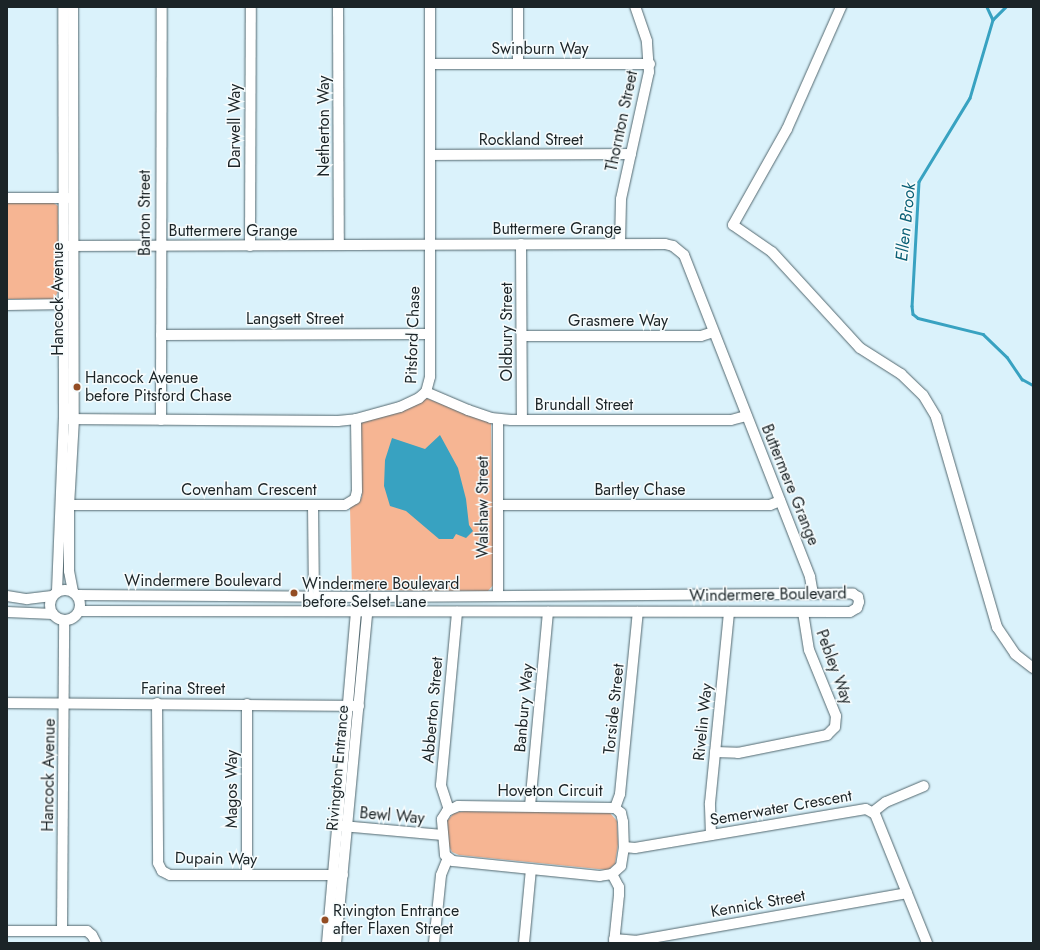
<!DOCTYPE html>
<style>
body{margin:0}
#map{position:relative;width:1040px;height:950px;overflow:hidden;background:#daf2fb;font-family:Jost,sans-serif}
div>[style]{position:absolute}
.green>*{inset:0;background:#f6b593}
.water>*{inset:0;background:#38a2c1}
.stream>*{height:2.5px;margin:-1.25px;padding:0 1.25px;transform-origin:1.25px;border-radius:1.25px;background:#38a2c1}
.roads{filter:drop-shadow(0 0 1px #53686f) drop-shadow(0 0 1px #53686f)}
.minor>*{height:10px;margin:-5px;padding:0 5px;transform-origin:5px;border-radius:5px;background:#fff}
.minor>.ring{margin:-5px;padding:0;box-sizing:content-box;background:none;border:10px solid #fff;border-radius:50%}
.dots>*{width:11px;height:11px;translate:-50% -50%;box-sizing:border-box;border:2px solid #f7fcfd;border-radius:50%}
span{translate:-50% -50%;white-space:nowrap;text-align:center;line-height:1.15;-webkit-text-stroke:3px #f7fcfd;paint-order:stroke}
.street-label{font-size:16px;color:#1b2427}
.poi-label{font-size:16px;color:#1b2427}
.left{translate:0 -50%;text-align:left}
.water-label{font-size:17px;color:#0b6076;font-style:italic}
.frame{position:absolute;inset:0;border:8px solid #1b2427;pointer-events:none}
</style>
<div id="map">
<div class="green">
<div style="clip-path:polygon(7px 201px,51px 201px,58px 206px,58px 292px,54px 299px,7px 299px)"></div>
<div style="clip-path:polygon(426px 398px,491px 423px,494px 584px,488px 591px,352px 590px,350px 507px,362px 497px,360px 421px)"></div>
<div style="clip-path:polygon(465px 811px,610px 813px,617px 821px,618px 844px,615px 864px,608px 870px,459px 855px,452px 852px,449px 846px,447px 821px,454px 813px)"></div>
</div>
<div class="water">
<div style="clip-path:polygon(440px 435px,458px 468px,466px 499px,469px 525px,473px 531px,466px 538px,456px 534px,453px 539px,439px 539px,406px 511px,390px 506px,384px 486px,385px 460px,392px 438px,425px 449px)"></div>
</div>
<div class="stream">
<div style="left:987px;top:7px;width:14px;rotate:65deg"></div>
<div style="left:1006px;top:7px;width:18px;rotate:135deg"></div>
<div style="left:993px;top:20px;width:81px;rotate:106.4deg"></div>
<div style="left:970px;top:98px;width:98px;rotate:121.3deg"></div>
<div style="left:919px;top:182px;width:124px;rotate:93.2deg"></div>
<div style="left:912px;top:306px;width:8px;rotate:83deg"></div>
<div style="left:913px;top:314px;width:6px;rotate:39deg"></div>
<div style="left:918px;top:318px;width:67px;rotate:13.8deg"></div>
<div style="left:983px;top:334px;width:33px;rotate:44deg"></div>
<div style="left:1007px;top:357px;width:27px;rotate:56deg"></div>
<div style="left:1022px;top:379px;width:13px;rotate:29deg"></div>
</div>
<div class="roads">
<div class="minor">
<div style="left:73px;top:7px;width:412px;rotate:89.9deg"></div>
<div style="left:74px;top:419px;width:86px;rotate:93.3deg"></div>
<div style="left:69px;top:505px;width:66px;rotate:90deg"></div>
<div style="left:69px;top:571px;width:21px;rotate:79deg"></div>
<div style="left:338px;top:7px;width:238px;rotate:89.8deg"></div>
<div style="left:518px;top:7px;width:57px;rotate:90deg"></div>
<div style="left:841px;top:7px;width:133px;rotate:113.9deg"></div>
<div style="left:787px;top:129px;width:110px;rotate:119.4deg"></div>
<div style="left:733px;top:225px;width:47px;rotate:34.7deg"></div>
<div style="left:772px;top:252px;width:130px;rotate:47.5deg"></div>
<div style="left:860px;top:348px;width:49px;rotate:32.4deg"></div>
<div style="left:901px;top:374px;width:30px;rotate:44deg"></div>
<div style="left:923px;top:395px;width:26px;rotate:59deg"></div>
<div style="left:936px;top:417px;width:219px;rotate:73.8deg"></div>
<div style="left:997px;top:627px;width:32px;rotate:56deg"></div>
<div style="left:1015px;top:654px;width:23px;rotate:38deg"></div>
<div style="left:430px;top:64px;width:220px"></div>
<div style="left:430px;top:155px;width:201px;rotate:-0.3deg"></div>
<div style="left:7px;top:198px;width:61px"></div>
<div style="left:521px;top:244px;width:176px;rotate:89.7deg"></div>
<div style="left:620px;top:244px;width:45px;rotate:-88.7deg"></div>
<div style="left:621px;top:199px;width:130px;rotate:-77.6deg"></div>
<div style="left:649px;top:72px;width:31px;rotate:-94deg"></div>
<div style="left:647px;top:41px;width:36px;rotate:-109deg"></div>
<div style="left:63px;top:246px;width:602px;rotate:-0.19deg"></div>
<div style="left:665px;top:244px;width:8px;rotate:14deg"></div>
<div style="left:673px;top:246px;width:14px;rotate:39deg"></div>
<div style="left:684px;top:255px;width:346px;rotate:68.6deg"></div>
<div style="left:810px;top:577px;width:17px;rotate:80deg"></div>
<div style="left:250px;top:246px;width:239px;rotate:-89.8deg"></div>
<div style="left:7px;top:305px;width:62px;rotate:-0.9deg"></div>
<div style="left:161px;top:335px;width:269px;rotate:-0.2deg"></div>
<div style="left:522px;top:336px;width:179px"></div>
<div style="left:701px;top:336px;width:13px;rotate:-18deg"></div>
<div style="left:426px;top:392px;width:46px;rotate:23.2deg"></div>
<div style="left:468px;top:410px;width:24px;rotate:19deg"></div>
<div style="left:491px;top:418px;width:20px;rotate:6deg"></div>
<div style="left:511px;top:420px;width:220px"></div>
<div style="left:731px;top:420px;width:16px;rotate:-15deg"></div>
<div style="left:64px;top:419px;width:274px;rotate:0.4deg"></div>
<div style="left:338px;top:421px;width:18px;rotate:-6deg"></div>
<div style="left:356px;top:419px;width:46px;rotate:-15.3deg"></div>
<div style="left:400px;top:407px;width:21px;rotate:-25deg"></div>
<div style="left:419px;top:398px;width:9px;rotate:-41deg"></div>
<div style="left:426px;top:392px;width:16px;rotate:-75deg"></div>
<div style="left:430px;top:377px;width:370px;rotate:-90deg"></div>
<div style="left:161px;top:420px;width:413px;rotate:-89.9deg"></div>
<div style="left:64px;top:505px;width:281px"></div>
<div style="left:345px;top:505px;width:12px;rotate:-31deg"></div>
<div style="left:355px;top:499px;width:8px;rotate:-76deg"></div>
<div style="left:357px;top:491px;width:72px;rotate:-90.8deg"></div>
<div style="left:313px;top:505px;width:91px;rotate:89.4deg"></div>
<div style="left:498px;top:505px;width:272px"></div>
<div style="left:770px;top:505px;width:11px;rotate:-22deg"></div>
<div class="ring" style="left:50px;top:590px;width:20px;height:20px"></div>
<div style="left:57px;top:591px;width:172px;rotate:-87.7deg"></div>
<div style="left:64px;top:419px;width:412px;rotate:-90.1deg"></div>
<div style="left:77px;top:595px;width:292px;rotate:0.4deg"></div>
<div style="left:369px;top:597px;width:484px;rotate:-0.4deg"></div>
<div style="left:853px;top:594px;width:6px;rotate:31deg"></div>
<div style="left:858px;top:597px;width:5px;rotate:79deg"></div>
<div style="left:859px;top:602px;width:6px;rotate:108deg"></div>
<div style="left:857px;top:608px;width:8px;rotate:150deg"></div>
<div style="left:850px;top:612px;width:771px;rotate:-179.93deg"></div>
<div style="left:498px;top:595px;width:176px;rotate:-90deg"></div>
<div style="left:7px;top:596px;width:20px;rotate:9deg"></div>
<div style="left:27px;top:599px;width:25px;rotate:-7deg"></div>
<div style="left:7px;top:612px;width:46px;rotate:2.5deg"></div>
<div style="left:7px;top:703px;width:352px;rotate:0.5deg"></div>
<div style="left:157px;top:703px;width:160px;rotate:89.6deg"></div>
<div style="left:158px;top:863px;width:9px;rotate:63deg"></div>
<div style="left:162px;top:871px;width:9px;rotate:27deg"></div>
<div style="left:170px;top:875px;width:173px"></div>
<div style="left:247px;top:704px;width:171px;rotate:90deg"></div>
<div style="left:715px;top:752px;width:23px;rotate:2deg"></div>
<div style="left:738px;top:753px;width:91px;rotate:-11.4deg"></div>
<div style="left:827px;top:735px;width:11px;rotate:-45deg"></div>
<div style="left:835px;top:727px;width:11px;rotate:-85deg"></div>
<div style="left:836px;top:716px;width:71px;rotate:-112.2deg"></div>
<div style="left:809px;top:650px;width:38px;rotate:-99deg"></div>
<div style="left:458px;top:806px;width:157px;rotate:0.7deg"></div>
<div style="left:615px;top:808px;width:8px;rotate:40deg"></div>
<div style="left:621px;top:813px;width:9px;rotate:77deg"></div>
<div style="left:623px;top:822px;width:25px;rotate:88deg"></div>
<div style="left:624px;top:847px;width:19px;rotate:99deg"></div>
<div style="left:621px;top:866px;width:12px;rotate:138deg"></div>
<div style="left:612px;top:874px;width:12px;rotate:171deg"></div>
<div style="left:600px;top:876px;width:148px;rotate:-174.2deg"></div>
<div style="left:453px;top:861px;width:10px;rotate:-143deg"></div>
<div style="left:445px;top:855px;width:36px;rotate:-95deg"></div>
<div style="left:442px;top:819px;width:9px;rotate:-58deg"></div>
<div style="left:447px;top:811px;width:12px;rotate:-24deg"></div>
<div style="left:530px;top:806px;width:195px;rotate:-84.7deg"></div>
<div style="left:615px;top:808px;width:15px;rotate:-70deg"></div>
<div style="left:620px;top:794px;width:183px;rotate:-84.4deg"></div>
<div style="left:449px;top:810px;width:26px;rotate:-108deg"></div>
<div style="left:441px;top:785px;width:174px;rotate:-84.7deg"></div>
<div style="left:873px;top:812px;width:16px;rotate:-38deg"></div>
<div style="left:886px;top:802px;width:41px;rotate:-22.8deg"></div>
<div style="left:342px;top:826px;width:101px;rotate:5.1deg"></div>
<div style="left:711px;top:835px;width:32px;rotate:-92deg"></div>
<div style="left:710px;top:803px;width:192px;rotate:-84.3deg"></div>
<div style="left:624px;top:847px;width:11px;rotate:5deg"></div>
<div style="left:635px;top:848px;width:234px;rotate:-9.6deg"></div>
<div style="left:866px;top:809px;width:10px;rotate:29deg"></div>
<div style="left:875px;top:814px;width:139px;rotate:68deg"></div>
<div style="left:612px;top:874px;width:15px;rotate:62deg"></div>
<div style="left:619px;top:887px;width:8px;rotate:90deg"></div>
<div style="left:619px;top:895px;width:48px;rotate:95.9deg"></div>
<div style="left:7px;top:931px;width:80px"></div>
<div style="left:87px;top:931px;width:6px;rotate:39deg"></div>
<div style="left:92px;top:935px;width:9px;rotate:63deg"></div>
<div style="left:62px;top:931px;width:311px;rotate:-89.6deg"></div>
<div style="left:614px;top:939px;width:21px;rotate:5deg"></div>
<div style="left:635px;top:941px;width:276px;rotate:-10deg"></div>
<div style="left:327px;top:943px;width:347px;rotate:-85deg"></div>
<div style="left:336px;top:943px;width:348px;rotate:-84.6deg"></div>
<div style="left:434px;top:943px;width:68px;rotate:-84.1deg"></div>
<div style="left:441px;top:875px;width:18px;rotate:-68deg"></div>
<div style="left:524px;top:943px;width:74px;rotate:-84.6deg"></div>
</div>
</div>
<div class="dots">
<div style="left:77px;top:387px;background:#934d24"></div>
<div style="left:294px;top:593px;background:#934d24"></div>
<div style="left:325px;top:920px;background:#934d24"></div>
</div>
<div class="street-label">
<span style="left:540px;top:49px">Swinburn Way</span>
<span style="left:622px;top:121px;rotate:-78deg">Thornton Street</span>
<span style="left:235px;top:126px;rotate:-90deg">Darwell Way</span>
<span style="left:324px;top:126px;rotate:-90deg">Netherton Way</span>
<span style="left:531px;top:140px">Rockland Street</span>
<span style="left:145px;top:213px;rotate:-90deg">Barton Street</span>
<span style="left:557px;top:229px">Buttermere Grange</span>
<span style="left:233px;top:231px">Buttermere Grange</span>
<span style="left:58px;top:299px;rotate:-90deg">Hancock Avenue</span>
<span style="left:295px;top:319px">Langsett Street</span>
<span style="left:618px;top:321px">Grasmere Way</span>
<span style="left:507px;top:332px;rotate:-90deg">Oldbury Street</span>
<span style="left:413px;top:335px;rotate:-88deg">Pitsford Chase</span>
<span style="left:584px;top:405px">Brundall Street</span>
<span style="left:790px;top:485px;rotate:68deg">Buttermere Grange</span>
<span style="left:249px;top:490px">Covenham Crescent</span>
<span style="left:640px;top:490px">Bartley Chase</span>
<span style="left:483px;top:507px;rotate:-90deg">Walshaw Street</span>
<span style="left:203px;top:581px">Windermere Boulevard</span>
<span style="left:768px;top:595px;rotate:-1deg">Windermere Boulevard</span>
<span style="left:834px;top:667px;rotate:70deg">Pebley Way</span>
<span style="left:183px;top:689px">Farina Street</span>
<span style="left:524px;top:708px;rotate:-85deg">Banbury Way</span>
<span style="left:614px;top:709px;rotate:-84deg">Torside Street</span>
<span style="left:433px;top:710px;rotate:-85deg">Abberton Street</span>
<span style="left:703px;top:722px;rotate:-84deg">Rivelin Way</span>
<span style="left:338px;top:768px;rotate:-85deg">Rivington Entrance</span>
<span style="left:49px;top:775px;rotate:-89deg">Hancock Avenue</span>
<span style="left:232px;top:789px;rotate:-90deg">Magos Way</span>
<span style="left:550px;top:791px">Hoveton Circuit</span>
<span style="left:781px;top:808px;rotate:-10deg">Semerwater Crescent</span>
<span style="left:392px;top:816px;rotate:5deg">Bewl Way</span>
<span style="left:216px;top:859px;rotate:1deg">Dupain Way</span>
<span style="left:758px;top:904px;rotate:-10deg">Kennick Street</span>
</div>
<div class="poi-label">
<span class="left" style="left:85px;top:387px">Hancock Avenue<br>before Pitsford Chase</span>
<span class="left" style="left:302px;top:593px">Windermere Boulevard<br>before Selset Lane</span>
<span class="left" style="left:333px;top:920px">Rivington Entrance<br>after Flaxen Street</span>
</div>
<div class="water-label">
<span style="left:906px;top:222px;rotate:-84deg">Ellen Brook</span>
</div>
<div class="frame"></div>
</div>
